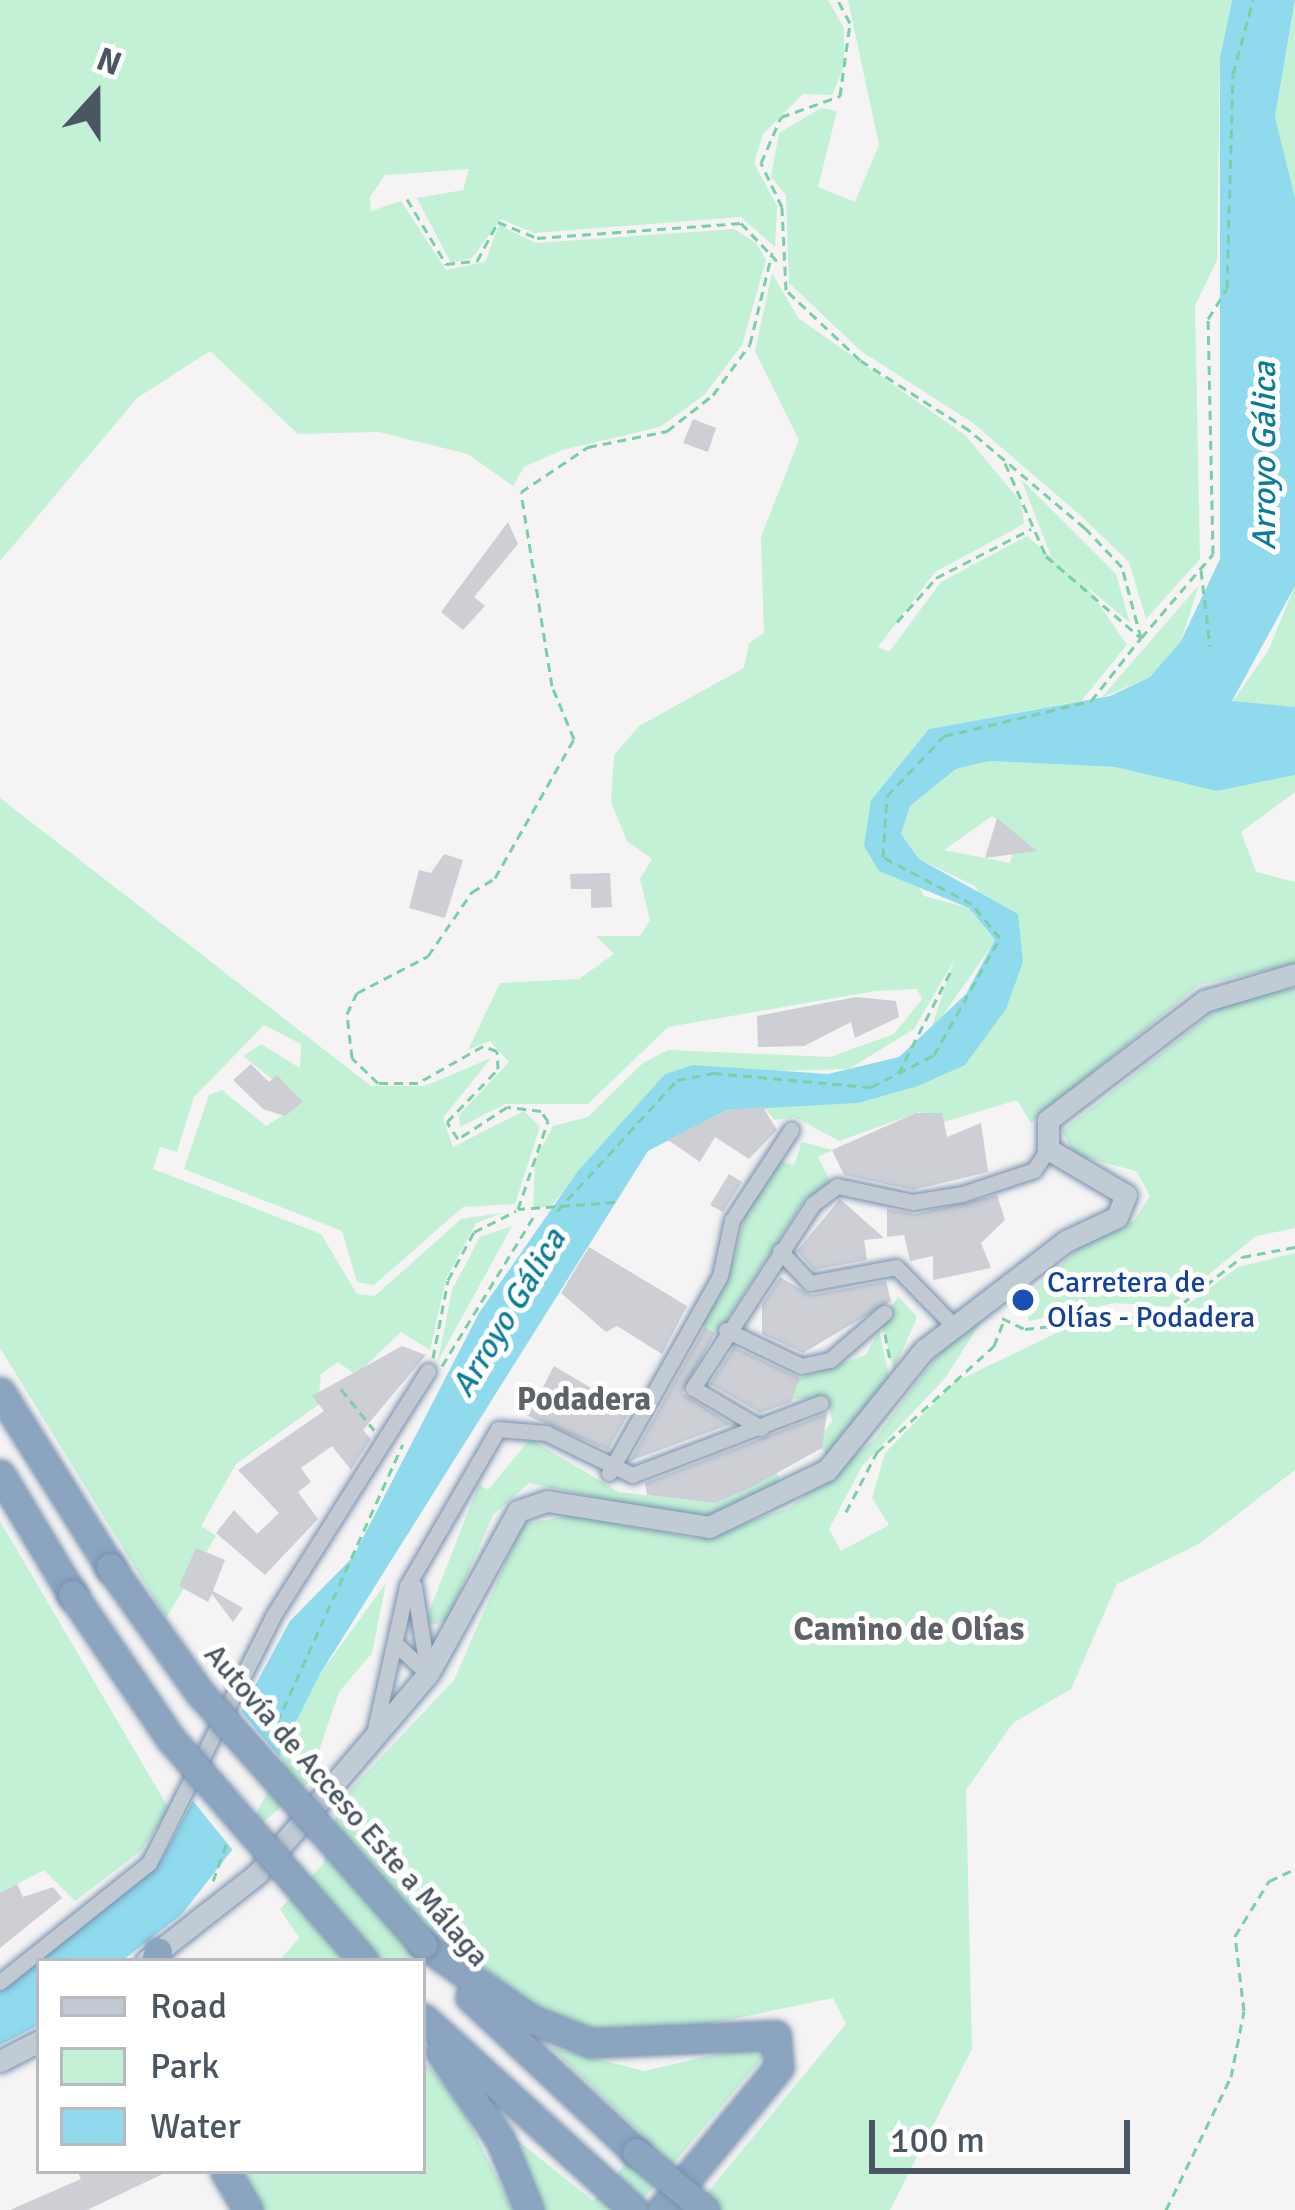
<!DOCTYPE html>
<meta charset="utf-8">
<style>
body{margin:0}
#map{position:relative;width:1295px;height:2210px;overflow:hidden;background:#f5f3f3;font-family:Signika,sans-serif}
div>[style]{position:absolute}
.green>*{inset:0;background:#c3f1d5}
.water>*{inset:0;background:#90daee}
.pier>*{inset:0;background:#f5f3f3}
.building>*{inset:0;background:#cdcfd5}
.path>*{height:3px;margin-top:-1.5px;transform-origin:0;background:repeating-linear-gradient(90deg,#7ad0a6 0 9px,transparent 0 15px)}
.roads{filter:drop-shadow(0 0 3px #7690ad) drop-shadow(0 0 3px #7690ad)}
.street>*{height:15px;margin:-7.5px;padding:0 7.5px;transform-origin:7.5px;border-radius:7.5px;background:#c1cad2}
.secondary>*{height:21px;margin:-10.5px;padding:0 10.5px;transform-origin:10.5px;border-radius:10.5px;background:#c1cbd6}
.highway>*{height:27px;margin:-13.5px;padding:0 13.5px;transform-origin:13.5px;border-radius:13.5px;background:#8ba5c1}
.bridges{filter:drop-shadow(0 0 3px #7690ad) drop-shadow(0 0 3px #7690ad)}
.highway-bridge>*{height:27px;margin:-13.5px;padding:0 13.5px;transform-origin:13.5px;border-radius:13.5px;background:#8ba5c1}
.dots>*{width:33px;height:33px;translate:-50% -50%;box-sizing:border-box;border:6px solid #fff;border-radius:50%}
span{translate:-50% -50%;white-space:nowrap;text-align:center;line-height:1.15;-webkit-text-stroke:10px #fff;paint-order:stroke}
.transit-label{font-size:30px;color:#164399}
.left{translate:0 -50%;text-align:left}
.street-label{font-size:30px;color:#4a5661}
.water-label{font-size:33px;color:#0c7c9b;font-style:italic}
.neighbourhood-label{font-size:33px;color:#5f6368;font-weight:700}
.legend{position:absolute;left:36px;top:1958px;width:390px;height:216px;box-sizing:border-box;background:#fff;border:3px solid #b7bbc0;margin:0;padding:15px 21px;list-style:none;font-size:36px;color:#4a5661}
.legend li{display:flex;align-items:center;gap:24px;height:60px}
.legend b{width:60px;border:3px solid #b7bbc0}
.north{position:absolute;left:36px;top:36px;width:120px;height:120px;-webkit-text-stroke:9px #fff;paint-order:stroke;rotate:21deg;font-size:33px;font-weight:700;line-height:48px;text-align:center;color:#4a5661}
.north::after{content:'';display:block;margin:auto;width:42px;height:54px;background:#4a5661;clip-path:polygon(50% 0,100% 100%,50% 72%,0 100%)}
.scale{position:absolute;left:869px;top:2120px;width:261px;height:54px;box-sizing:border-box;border:6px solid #4a5661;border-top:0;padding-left:15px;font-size:36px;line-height:42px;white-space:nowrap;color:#4a5661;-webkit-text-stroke:9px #fff;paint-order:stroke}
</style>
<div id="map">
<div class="green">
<div style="clip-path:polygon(0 0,828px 0,844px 28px,844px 67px,832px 95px,803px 94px,763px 134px,754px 163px,777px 206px,775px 247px,741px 217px,534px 233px,501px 219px,472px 258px,451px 263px,417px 198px,463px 190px,469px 169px,385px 175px,370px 197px,371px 211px,401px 201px,446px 270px,485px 262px,499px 225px,536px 243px,734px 229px,756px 243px,766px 260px,742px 345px,704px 395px,660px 427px,562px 450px,524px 467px,513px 486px,468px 454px,379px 432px,298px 434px,210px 351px,137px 398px,0 561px)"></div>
<div style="clip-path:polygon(848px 0,1232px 0,1220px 58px,1217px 260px,1195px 306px,1200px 559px,1146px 619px,1129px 562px,1080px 515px,973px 423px,861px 351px,789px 283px,786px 195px,771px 177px,779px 133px,821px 108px,837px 111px,818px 187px,855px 202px,879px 145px)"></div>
<div style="clip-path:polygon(1295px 2px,1295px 198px,1275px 117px)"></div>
<div style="clip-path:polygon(772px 273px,798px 318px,965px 435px,1021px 502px,1024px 524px,935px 572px,878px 647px,889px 652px,941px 582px,1027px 536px,1088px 588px,1127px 645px,1081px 701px,929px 729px,871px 800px,924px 896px,969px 908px,995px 941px,929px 1035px,954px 960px,914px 1029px,849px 1069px,665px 1074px,552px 1205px,533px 1210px,535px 1160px,553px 1126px,588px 1117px,643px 1063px,668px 1050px,830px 1057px,894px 1034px,922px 999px,917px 989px,875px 991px,668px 1027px,588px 1104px,505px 1104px,460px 1127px,459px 1115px,509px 1062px,490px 1041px,468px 1050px,500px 983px,579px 979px,614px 954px,596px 936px,640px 936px,650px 920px,640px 879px,652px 859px,627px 841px,611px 802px,614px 755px,639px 726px,744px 668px,749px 643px,764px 633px,761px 537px,799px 440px,755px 351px)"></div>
<div style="clip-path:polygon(1021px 479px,1116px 574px,1130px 623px,1051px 556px)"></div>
<div style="clip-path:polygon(1199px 585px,1181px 641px,1150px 677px,1101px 698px)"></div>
<div style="clip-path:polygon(1295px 586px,1295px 707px,1232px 702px,1268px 651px)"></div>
<div style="clip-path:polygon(evenodd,989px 761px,1115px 767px,1217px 791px,1295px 775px,1295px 792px,1241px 832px,1256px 872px,1295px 882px,1295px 964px,1199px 985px,1031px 1123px,1017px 1100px,944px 1122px,920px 1112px,839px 1141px,795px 1117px,775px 1120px,763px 1107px,858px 1103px,1023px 963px,975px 886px,919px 859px,901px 834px,910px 806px,956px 769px,989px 761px,992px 816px,1018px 835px,1010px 863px,944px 850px,992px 816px)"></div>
<div style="clip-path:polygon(0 798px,371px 1086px,425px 1086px,491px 1058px,443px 1118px,453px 1147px,524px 1111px,540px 1127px,515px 1204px,463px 1207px,374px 1285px,357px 1282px,342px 1231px,184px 1169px,209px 1095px,222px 1090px,266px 1126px,302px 1103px,243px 1056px,261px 1044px,300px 1068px,301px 1044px,264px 1025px,194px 1097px,177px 1152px,160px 1147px,153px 1169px,321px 1234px,357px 1294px,375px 1296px,461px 1219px,502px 1213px,476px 1223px,446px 1279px,430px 1350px,401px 1332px,356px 1375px,338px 1362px,321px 1374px,318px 1405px,236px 1464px,201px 1526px,216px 1536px,166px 1618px,0 1348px)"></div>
<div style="clip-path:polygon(1295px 988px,1295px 1228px,1256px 1236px,1169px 1307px,1115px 1303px,1028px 1321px,1029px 1293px,1102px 1228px,1134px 1221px,1150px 1196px,1136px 1171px,1074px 1155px,1062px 1131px,1227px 1002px)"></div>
<div style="clip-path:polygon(802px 1142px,833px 1150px,818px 1157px,831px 1183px,805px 1199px,718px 1333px,698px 1324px,736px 1255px,747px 1205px,779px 1161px,794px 1165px)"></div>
<div style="clip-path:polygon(512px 1226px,438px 1361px,452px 1290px,480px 1237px)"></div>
<div style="clip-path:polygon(1295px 1253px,1295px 1470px,1199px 1544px,1117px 1584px,1071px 1689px,1013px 1723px,966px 1790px,972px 2049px,890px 2210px,693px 2210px,846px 2024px,833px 1998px,665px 2033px,601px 2031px,536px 2009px,438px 1930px,407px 1961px,279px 1961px,299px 1938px,280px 1909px,323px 1864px,340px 1801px,454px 1680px,522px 1525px,569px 1515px,697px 1539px,789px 1508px,874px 1440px,952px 1336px,985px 1316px,945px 1378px,862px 1466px,829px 1529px,841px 1551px,889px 1525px,872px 1498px,885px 1453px,955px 1382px,1071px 1326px,1166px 1321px,1238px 1267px)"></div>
<div style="clip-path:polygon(898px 1296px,917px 1317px,894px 1370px,882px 1326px)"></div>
<div style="clip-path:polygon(879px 1331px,890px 1380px,827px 1455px,817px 1441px,832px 1421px,827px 1398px,788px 1399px,800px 1378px,866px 1355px)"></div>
<div style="clip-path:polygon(530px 1439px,619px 1492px,715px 1503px,748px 1489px,768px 1461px,786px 1487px,707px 1521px,529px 1483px,493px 1515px,447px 1621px,423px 1627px,479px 1484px,488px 1490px)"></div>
<div style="clip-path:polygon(0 1521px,169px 1809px,141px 1851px,75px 1901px,44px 1870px,0 1893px)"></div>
<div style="clip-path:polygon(386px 1583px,372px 1653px,339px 1692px,308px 1783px,232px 1850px,320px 1674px)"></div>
<div style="clip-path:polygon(757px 2045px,765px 2055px,634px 2210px,541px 2210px,506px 2131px,593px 2201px,647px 2139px,550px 2047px,644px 2071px)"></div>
<div style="clip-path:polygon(423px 2060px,459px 2102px,513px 2210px,262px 2210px,242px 2171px,423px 2171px)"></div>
</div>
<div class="water">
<div style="clip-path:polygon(1232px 0,1295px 0,1275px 117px,1295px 198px,1295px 586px,1232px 701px,1295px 707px,1295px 775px,1217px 791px,1115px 767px,989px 761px,956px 769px,910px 806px,901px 834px,919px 859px,1018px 914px,1023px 962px,1006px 1009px,965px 1065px,918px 1086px,858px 1103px,727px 1110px,648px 1151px,320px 1674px,232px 1850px,182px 1914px,122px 1961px,39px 1961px,39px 2025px,0 2045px,0 1989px,160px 1862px,290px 1621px,353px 1557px,479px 1313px,578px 1171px,665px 1074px,693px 1065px,828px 1074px,899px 1057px,966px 994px,995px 940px,969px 908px,879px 871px,864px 846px,871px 800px,929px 729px,1110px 696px,1150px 677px,1181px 641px,1220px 559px,1220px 58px)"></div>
</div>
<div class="pier">
<div style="clip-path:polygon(237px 1707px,283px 1761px,236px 1854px,189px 1796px)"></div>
</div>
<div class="building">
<div style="clip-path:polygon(693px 419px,716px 428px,708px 452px,683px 443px)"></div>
<div style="clip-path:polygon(508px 522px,518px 544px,474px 597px,485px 606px,463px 630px,441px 612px)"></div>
<div style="clip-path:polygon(997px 818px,1037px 851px,985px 858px)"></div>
<div style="clip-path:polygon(444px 854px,463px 860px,445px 918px,409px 908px,419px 870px,431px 873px)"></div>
<div style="clip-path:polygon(610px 873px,612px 907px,591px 908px,591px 889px,571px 889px,570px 874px)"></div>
<div style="clip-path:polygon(856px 997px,896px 1001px,899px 1017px,855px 1038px,851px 1022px,804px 1046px,758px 1047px,757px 1016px)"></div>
<div style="clip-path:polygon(251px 1064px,269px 1082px,277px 1075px,303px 1102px,285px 1116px,263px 1109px,233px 1080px)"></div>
<div style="clip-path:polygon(763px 1107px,777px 1130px,749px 1159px,715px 1137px,700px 1162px,668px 1140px,727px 1110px)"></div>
<div style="clip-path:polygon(916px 1113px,942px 1113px,947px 1137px,981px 1123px,988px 1172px,913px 1190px,844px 1175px,832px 1150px)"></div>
<div style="clip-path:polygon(729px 1174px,742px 1182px,723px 1212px,710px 1205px)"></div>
<div style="clip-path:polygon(997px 1195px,1005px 1220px,981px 1243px,991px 1268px,933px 1280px,933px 1256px,910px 1261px,904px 1235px,887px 1237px,887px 1209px,915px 1214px)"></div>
<div style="clip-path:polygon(840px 1199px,884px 1238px,864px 1240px,867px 1260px,814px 1270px,797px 1251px)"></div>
<div style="clip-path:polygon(589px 1247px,687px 1306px,662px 1354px,617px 1326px,606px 1332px,561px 1293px)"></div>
<div style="clip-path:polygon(780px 1277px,811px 1295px,886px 1281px,891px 1301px,803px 1353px,762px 1334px,762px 1304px)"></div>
<div style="clip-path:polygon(705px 1327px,715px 1333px,682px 1393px,731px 1424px,630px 1461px)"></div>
<div style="clip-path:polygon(402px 1346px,426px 1355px,363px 1430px,371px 1439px,351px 1470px,332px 1446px,301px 1468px,311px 1482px,298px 1492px,318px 1519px,265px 1575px,216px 1533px,234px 1510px,257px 1534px,279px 1513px,238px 1470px,324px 1411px,312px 1396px)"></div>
<div style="clip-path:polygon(734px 1347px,800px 1378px,791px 1402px,760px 1413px,710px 1384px)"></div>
<div style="clip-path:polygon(554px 1366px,630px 1411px,608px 1450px,528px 1416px)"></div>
<div style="clip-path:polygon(827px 1413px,822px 1448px,748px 1489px,715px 1503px,647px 1495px,645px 1483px)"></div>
<div style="clip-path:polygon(196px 1548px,225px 1560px,213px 1591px,243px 1608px,233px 1622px,212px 1594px,208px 1602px,179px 1586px)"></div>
<div style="clip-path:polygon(17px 1884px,23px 1897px,53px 1887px,62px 1898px,0 1948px,0 1893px)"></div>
<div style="clip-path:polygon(77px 2171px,167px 2171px,167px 2172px,87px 2210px,10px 2210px,81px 2179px)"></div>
</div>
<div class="path">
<div style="left:407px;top:199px;width:76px;rotate:59deg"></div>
<div style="left:446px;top:264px;width:31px;rotate:-6deg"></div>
<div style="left:477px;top:261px;width:44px;rotate:-61.7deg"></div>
<div style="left:498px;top:222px;width:42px;rotate:22.3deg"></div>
<div style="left:537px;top:238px;width:205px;rotate:-4.2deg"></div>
<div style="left:741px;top:223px;width:52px;rotate:46.5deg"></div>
<div style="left:1005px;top:463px;width:102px;rotate:66.2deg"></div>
<div style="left:1046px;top:556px;width:125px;rotate:40.8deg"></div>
<div style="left:1141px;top:638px;width:111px;rotate:-49.4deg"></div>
<div style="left:1213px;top:554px;width:235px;rotate:-91.2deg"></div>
<div style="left:1208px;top:319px;width:36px;rotate:-58deg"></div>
<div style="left:1227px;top:288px;width:214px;rotate:-88.4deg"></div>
<div style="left:1233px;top:74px;width:77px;rotate:-74.9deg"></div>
<div style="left:1201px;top:570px;width:77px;rotate:83.2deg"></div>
<div style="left:897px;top:622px;width:59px;rotate:-48.4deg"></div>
<div style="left:936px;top:578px;width:107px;rotate:-27.3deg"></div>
<div style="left:898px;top:1074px;width:118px;rotate:-62.8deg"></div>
<div style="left:615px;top:1202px;width:97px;rotate:175.9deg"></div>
<div style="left:518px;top:1209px;width:93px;rotate:-71.2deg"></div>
<div style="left:548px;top:1121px;width:12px;rotate:-125deg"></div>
<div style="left:541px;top:1111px;width:34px;rotate:-173deg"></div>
<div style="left:507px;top:1107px;width:59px;rotate:146.9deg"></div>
<div style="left:458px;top:1139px;width:20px;rotate:-123deg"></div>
<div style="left:447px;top:1122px;width:74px;rotate:-46.1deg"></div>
<div style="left:498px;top:1069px;width:18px;rotate:-93deg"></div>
<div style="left:497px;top:1051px;width:15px;rotate:-160deg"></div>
<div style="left:483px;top:1046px;width:75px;rotate:150.4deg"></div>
<div style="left:418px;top:1083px;width:40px;rotate:180deg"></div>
<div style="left:378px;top:1083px;width:36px;rotate:-136deg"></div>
<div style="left:352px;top:1058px;width:44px;rotate:-96.5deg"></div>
<div style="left:347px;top:1014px;width:23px;rotate:-65deg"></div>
<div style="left:357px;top:993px;width:80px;rotate:-27.5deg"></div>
<div style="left:428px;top:956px;width:78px;rotate:-55.5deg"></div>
<div style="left:472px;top:892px;width:27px;rotate:-31deg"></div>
<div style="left:495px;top:878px;width:160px;rotate:-60.4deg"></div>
<div style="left:574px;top:739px;width:57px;rotate:-112.5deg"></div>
<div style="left:552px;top:686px;width:196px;rotate:-99.1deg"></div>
<div style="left:521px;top:492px;width:81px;rotate:-33.9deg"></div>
<div style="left:588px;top:447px;width:81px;rotate:-11.4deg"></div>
<div style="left:667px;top:431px;width:58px;rotate:-38deg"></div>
<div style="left:713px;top:395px;width:63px;rotate:-54deg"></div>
<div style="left:750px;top:344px;width:94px;rotate:-76.4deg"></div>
<div style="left:557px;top:1211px;width:178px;rotate:-47.5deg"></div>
<div style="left:677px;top:1080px;width:37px;rotate:-11deg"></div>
<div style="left:713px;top:1073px;width:159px;rotate:5.1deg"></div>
<div style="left:871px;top:1087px;width:71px;rotate:-26.9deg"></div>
<div style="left:934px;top:1055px;width:134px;rotate:-60.6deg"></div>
<div style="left:1000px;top:938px;width:44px;rotate:-129.5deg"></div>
<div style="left:972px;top:904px;width:101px;rotate:-152.2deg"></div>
<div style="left:883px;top:857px;width:61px;rotate:-86.2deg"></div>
<div style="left:887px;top:796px;width:83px;rotate:-46.5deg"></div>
<div style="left:944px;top:736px;width:151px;rotate:-13.4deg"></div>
<div style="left:1091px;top:701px;width:80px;rotate:-51.6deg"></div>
<div style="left:1141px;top:638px;width:73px;rotate:-105deg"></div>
<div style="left:1122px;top:567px;width:54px;rotate:-133.5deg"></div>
<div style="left:1085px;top:528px;width:152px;rotate:-139.8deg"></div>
<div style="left:969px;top:430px;width:130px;rotate:-147.3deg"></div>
<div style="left:860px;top:360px;width:102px;rotate:-136.6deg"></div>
<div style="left:786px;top:290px;width:83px;rotate:-92.8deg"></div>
<div style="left:782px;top:207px;width:49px;rotate:-115.5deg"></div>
<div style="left:761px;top:163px;width:50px;rotate:-66.5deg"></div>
<div style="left:781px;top:117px;width:63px;rotate:-19.6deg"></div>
<div style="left:840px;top:96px;width:74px;rotate:-82.2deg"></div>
<div style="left:850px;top:23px;width:26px;rotate:-118deg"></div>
<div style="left:1002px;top:1318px;width:25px;rotate:26deg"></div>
<div style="left:1025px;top:1329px;width:146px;rotate:-6.3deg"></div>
<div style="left:1170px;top:1313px;width:91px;rotate:-37.9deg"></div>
<div style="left:1242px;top:1257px;width:54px;rotate:-10.7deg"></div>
<div style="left:885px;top:1334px;width:26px;rotate:79deg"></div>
<div style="left:433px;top:1358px;width:79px;rotate:-79.1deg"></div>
<div style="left:448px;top:1280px;width:55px;rotate:-61.6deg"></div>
<div style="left:474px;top:1232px;width:47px;rotate:-26.6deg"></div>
<div style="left:442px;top:1366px;width:176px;rotate:-58.5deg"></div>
<div style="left:341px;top:1389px;width:53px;rotate:51.2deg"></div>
<div style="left:846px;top:1512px;width:68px;rotate:-62.7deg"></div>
<div style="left:877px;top:1452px;width:158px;rotate:-42.2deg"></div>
<div style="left:994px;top:1346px;width:25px;rotate:-69deg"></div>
<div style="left:271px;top:1736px;width:320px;rotate:-65.7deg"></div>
<div style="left:213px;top:1881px;width:45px;rotate:-70.3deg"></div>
<div style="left:1166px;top:2210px;width:148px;rotate:-64deg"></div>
<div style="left:1231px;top:2077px;width:67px;rotate:-78.9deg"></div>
<div style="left:1244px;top:2011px;width:76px;rotate:-96.8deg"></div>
<div style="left:1235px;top:1936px;width:65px;rotate:-58.3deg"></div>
<div style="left:1269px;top:1881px;width:29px;rotate:-25deg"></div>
</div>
<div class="roads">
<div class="street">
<div style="left:780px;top:1251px;width:44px;rotate:46.8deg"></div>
<div style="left:810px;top:1283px;width:87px;rotate:-10.5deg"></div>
<div style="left:896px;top:1267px;width:81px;rotate:45.5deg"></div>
<div style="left:726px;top:1330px;width:83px;rotate:25.6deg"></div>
<div style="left:801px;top:1366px;width:30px;rotate:-12deg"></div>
<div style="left:830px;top:1360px;width:72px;rotate:-41deg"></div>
<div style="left:761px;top:1428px;width:79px;rotate:-149.5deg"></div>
<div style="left:693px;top:1388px;width:220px;rotate:-56.9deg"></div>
<div style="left:813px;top:1204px;width:30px;rotate:-37deg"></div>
<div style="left:837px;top:1186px;width:78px;rotate:11.9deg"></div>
<div style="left:913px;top:1202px;width:50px;rotate:-9.3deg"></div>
<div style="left:962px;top:1194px;width:76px;rotate:-18.4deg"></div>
<div style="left:1034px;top:1170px;width:25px;rotate:-56deg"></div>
<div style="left:609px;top:1473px;width:226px;rotate:-60.6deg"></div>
<div style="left:720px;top:1276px;width:57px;rotate:-77.9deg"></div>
<div style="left:732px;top:1220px;width:108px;rotate:-56.8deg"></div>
<div style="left:414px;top:1586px;width:89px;rotate:81deg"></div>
<div style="left:397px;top:1645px;width:42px;rotate:43.1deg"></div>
<div style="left:375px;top:1729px;width:147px;rotate:-77.4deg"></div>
<div style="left:407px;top:1586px;width:181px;rotate:-59.9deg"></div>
<div style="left:498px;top:1429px;width:48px;rotate:4.8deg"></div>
<div style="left:546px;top:1433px;width:96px;rotate:26deg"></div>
<div style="left:632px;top:1475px;width:202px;rotate:-20.9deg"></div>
<div style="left:0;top:1982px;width:191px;rotate:-38.6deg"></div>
<div style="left:149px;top:1863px;width:276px;rotate:-63.3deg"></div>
<div style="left:273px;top:1616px;width:290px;rotate:-57.7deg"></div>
</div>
<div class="secondary">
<div style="left:146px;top:1961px;width:141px;rotate:-38.1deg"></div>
<div style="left:257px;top:1874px;width:263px;rotate:-49.5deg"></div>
<div style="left:428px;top:1674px;width:186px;rotate:-61.1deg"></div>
<div style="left:518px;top:1511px;width:31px;rotate:-19deg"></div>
<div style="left:547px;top:1501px;width:164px;rotate:9.1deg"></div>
<div style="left:709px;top:1527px;width:131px;rotate:-25.8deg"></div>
<div style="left:827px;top:1470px;width:154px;rotate:-51.1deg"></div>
<div style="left:924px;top:1350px;width:179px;rotate:-37.5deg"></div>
<div style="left:1066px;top:1241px;width:56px;rotate:-25.2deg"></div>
<div style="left:1117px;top:1217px;width:24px;rotate:-68deg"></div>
<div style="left:1126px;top:1195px;width:91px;rotate:-149.5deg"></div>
<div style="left:1048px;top:1149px;width:29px;rotate:-90deg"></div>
<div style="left:1048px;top:1120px;width:196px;rotate:-37.3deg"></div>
<div style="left:1204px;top:1001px;width:95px;rotate:-16.5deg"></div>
<div style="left:0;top:2061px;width:44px;rotate:-27.1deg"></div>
</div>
<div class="highway">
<div style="left:0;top:1392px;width:207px;rotate:57.8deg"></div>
<div style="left:0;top:1474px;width:140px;rotate:59deg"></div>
<div style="left:423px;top:1944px;width:131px;rotate:35deg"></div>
<div style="left:530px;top:2019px;width:66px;rotate:21.5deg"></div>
<div style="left:591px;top:2043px;width:185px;rotate:-2.5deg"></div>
<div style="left:776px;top:2035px;width:32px;rotate:85deg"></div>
<div style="left:779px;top:2067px;width:185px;rotate:129.5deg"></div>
<div style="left:155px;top:1961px;width:10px;rotate:-73deg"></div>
<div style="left:470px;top:1997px;width:227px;rotate:43deg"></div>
<div style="left:423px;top:2018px;width:285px;rotate:42.3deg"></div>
<div style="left:440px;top:2052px;width:106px;rotate:55.4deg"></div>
<div style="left:500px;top:2139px;width:77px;rotate:67.8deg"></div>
<div style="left:225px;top:2171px;width:45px;rotate:59.5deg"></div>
</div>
</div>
<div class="bridges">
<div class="highway-bridge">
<div style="left:110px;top:1567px;width:155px;rotate:54.5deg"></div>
<div style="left:200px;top:1693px;width:336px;rotate:48.4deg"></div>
<div style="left:72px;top:1594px;width:176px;rotate:55.7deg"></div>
<div style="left:171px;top:1739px;width:294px;rotate:49deg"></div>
<div style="left:636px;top:2152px;width:90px;rotate:40deg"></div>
</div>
</div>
<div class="dots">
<div style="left:1023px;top:1300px;background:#1a4fb4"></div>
</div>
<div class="transit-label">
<span class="left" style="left:1047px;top:1300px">Carretera de<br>Olías - Podadera</span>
</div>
<div class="street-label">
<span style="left:346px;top:1806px;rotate:49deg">Autovía de Acceso Este a Málaga</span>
</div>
<div class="water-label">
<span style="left:1265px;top:456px;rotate:-90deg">Arroyo Gálica</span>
<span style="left:509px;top:1313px;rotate:-59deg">Arroyo Gálica</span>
</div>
<div class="neighbourhood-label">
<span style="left:584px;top:1400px">Podadera</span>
<span style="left:909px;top:1630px">Camino de Olías</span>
</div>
<ul class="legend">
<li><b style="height:15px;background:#c1cbd6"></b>Road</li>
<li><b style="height:33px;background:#c3f1d5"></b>Park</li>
<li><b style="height:33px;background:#90daee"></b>Water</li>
</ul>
<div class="north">N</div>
<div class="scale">100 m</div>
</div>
